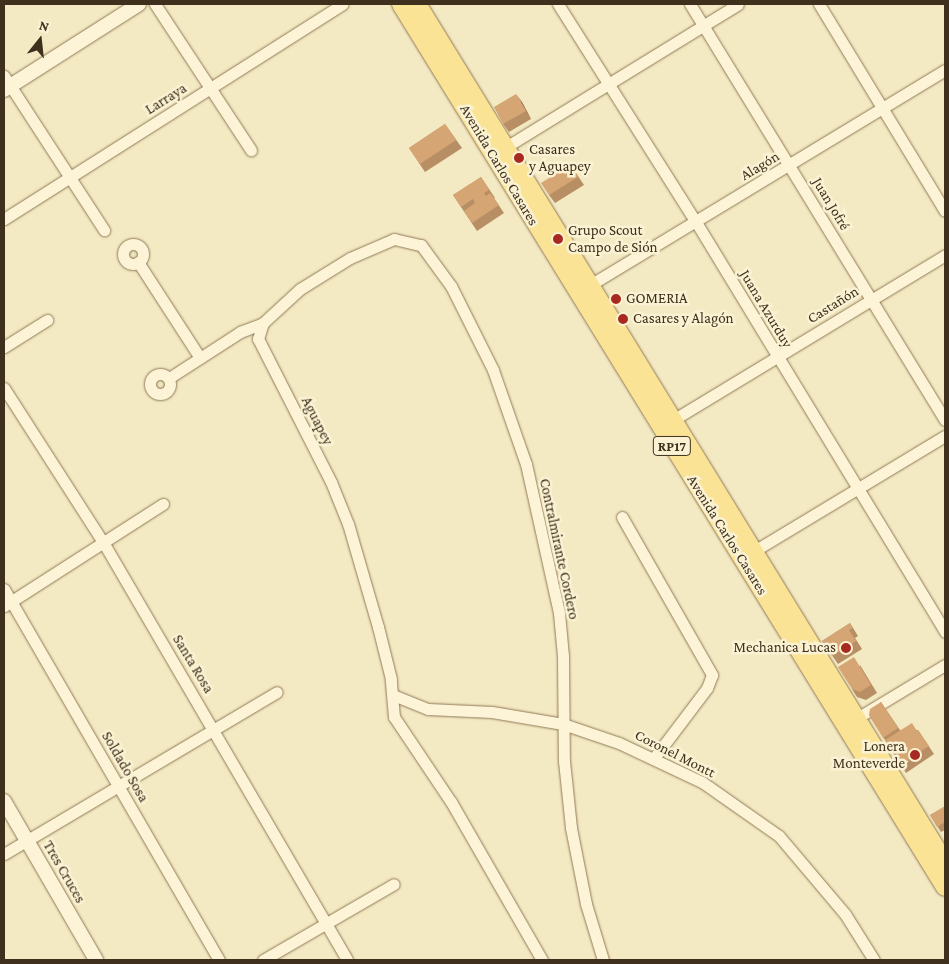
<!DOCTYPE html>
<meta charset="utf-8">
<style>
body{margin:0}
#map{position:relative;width:949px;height:964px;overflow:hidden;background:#f3e9c2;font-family:"Crimson Pro",serif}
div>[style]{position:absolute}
.roads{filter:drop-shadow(0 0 1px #907a57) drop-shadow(0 0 1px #907a57)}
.minor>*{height:11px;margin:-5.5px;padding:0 5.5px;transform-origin:5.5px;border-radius:5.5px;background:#fdf4d7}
.minor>.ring{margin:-5.5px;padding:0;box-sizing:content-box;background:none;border:11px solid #fdf4d7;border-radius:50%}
.tertiary>*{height:14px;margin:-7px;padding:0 7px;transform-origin:7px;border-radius:7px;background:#fdf4d7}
.primary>*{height:18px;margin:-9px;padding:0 9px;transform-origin:9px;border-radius:9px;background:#fbe396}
.wall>*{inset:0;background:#b88e64}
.shaded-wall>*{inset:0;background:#967451}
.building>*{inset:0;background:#d6a574}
.dots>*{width:14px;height:14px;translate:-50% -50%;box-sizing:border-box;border:2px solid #faf2d3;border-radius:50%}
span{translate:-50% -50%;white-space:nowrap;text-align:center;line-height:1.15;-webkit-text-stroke:5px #faf2d3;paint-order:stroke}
.shield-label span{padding:1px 4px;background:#faf2d3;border:1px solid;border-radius:4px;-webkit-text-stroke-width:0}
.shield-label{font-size:14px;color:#3e301d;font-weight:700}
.street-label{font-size:15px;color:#3e301d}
.poi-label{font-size:15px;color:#3e301d}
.left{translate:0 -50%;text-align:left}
.right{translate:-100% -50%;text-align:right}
.frame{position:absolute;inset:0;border:5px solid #3e301d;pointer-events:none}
.north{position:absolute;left:15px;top:15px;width:50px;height:50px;-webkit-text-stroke:4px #faf2d3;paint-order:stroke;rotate:16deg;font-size:14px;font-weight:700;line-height:20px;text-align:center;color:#3e301d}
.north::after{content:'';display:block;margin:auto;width:18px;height:22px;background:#3e301d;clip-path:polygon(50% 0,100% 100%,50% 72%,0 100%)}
</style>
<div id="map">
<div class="roads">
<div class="minor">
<div style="left:155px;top:4px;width:175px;rotate:56.7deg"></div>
<div style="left:558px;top:4px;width:258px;rotate:57.7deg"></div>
<div style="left:696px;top:222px;width:480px;rotate:58.7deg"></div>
<div style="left:690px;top:4px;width:488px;rotate:58.5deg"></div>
<div style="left:819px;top:4px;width:242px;rotate:58.7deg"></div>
<div style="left:4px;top:76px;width:184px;rotate:57deg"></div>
<div style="left:501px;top:150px;width:278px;rotate:-31.6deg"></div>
<div style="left:4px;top:219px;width:401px;rotate:-32.4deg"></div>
<div class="ring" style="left:123px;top:244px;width:9px;height:9px"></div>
<div style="left:138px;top:262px;width:114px;rotate:57.1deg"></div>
<div style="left:590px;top:285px;width:415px;rotate:-31.2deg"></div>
<div style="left:4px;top:347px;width:51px;rotate:-32.1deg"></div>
<div class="ring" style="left:150px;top:374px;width:9px;height:9px"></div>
<div style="left:169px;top:378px;width:85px;rotate:-32.9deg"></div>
<div style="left:240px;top:332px;width:25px;rotate:-21deg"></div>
<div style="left:4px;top:388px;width:183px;rotate:57.3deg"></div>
<div style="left:103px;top:542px;width:484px;rotate:59.7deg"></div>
<div style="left:668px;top:423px;width:324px;rotate:-31.2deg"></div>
<div style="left:622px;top:517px;width:182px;rotate:60.3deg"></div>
<div style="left:712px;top:675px;width:14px;rotate:111deg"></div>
<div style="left:707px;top:688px;width:88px;rotate:127.1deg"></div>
<div style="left:754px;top:551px;width:223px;rotate:-31.1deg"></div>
<div style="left:4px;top:589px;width:429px;rotate:59.9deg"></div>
<div style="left:4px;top:606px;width:189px;rotate:-32.7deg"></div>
<div style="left:393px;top:695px;width:38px;rotate:22deg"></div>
<div style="left:428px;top:709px;width:64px;rotate:2.7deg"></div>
<div style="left:492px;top:712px;width:72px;rotate:9.6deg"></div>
<div style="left:563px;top:724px;width:59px;rotate:18.7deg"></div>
<div style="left:619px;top:743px;width:92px;rotate:25.2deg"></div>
<div style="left:702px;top:782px;width:94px;rotate:35deg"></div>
<div style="left:779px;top:836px;width:102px;rotate:49.8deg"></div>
<div style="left:845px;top:914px;width:54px;rotate:57.8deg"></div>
<div style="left:852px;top:721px;width:109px;rotate:-31.1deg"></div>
<div style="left:4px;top:854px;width:317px;rotate:-30.7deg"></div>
<div style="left:263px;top:960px;width:151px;rotate:-30.1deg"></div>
<div style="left:542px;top:960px;width:182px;rotate:-119.9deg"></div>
<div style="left:451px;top:802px;width:102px;rotate:-123.8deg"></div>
<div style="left:394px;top:717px;width:38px;rotate:-95deg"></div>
<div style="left:391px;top:679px;width:54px;rotate:-104deg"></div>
<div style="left:378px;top:627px;width:107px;rotate:-106.2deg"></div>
<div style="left:348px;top:524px;width:45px;rotate:-112deg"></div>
<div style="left:331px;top:482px;width:161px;rotate:-117deg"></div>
<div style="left:258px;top:339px;width:17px;rotate:-73deg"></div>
<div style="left:263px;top:323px;width:50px;rotate:-42.6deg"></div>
<div style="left:300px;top:289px;width:59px;rotate:-31.8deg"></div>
<div style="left:350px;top:258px;width:48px;rotate:-23.4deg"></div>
<div style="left:394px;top:239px;width:28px;rotate:13deg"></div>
<div style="left:421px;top:245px;width:51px;rotate:53.8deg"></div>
<div style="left:451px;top:286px;width:94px;rotate:63.4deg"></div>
<div style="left:493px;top:370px;width:100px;rotate:70.7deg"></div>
<div style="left:526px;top:464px;width:153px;rotate:77.5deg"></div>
<div style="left:559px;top:613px;width:43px;rotate:84.7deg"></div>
<div style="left:563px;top:656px;width:105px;rotate:89.5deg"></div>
<div style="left:564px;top:761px;width:67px;rotate:84deg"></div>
<div style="left:571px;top:828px;width:77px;rotate:78.8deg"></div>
<div style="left:586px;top:904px;width:59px;rotate:73.1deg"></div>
</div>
<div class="tertiary">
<div style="left:4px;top:90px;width:160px;rotate:-32.5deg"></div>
<div style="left:4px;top:801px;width:184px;rotate:59.9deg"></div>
</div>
<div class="primary">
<div style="left:401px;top:4px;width:1037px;rotate:58.36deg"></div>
<div style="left:417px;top:4px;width:1008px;rotate:58.42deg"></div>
</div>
</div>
<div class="wall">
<div style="clip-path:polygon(522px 102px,531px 119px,509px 132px,503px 124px)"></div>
<div style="clip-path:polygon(445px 124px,462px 148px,425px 172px,409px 148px)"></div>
<div style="clip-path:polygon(576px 173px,584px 185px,555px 203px,549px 195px)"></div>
<div style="clip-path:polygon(481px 177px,495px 198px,494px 198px,504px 213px,477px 231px,453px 195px)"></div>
<div style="clip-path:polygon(850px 623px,858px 636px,855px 638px,862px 649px,838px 664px,822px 641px)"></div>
<div style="clip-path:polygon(860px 665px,877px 693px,866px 700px,857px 697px,852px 689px)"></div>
<div style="clip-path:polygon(881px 702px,900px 730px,918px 730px,934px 754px,906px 773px,869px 715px)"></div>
<div style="clip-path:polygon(945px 807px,945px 830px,941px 832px,930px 815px)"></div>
</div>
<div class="shaded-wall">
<div style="clip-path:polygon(516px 94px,522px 102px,531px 119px,526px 111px)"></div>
</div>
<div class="building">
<div style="clip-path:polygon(516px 94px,526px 111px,503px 124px,494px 107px)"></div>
<div style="clip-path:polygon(445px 124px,456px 140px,420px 164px,409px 148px)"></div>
<div style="clip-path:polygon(570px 165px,578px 177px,549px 195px,541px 183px)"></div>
<div style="clip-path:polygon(481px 177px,489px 190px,484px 193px,486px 196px,490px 193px,499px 205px,472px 223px,464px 211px,475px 203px,473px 199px,461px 207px,453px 195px)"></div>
<div style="clip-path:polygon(850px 623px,852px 628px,849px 630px,856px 641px,832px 656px,822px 641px)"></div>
<div style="clip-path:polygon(854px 657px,871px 685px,860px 692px,852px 689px,838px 667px)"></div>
<div style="clip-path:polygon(881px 702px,898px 728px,883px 738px,869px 715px,870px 709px)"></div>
<div style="clip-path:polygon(912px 723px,917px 731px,890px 748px,885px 740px)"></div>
<div style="clip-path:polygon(918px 730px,929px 746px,900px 765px,890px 748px)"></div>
<div style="clip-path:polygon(945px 806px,945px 822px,937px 827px,930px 815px)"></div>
</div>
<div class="dots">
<div style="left:519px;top:158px;background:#a7291f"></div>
<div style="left:558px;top:239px;background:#a7291f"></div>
<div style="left:616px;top:299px;background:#a7291f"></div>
<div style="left:623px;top:319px;background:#a7291f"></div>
<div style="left:846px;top:648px;background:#a7291f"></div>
<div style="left:915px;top:755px;background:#a7291f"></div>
</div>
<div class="shield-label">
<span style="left:672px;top:446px">RP17</span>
</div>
<div class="street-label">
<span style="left:166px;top:99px;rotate:-32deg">Larraya</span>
<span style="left:499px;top:165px;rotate:59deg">Avenida Carlos Casares</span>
<span style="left:760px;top:166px;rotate:-31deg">Alagón</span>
<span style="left:831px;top:204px;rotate:59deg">Juan Jofré</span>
<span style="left:833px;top:305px;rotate:-32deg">Castañón</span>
<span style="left:766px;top:309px;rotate:59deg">Juana Azurduy</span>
<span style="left:317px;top:421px;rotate:63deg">Aguapey</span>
<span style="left:727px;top:535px;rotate:58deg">Avenida Carlos Casares</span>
<span style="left:559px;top:549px;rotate:78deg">Contralmirante Cordero</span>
<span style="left:193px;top:664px;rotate:59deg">Santa Rosa</span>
<span style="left:675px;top:754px;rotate:27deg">Coronel Montt</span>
<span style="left:125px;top:767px;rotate:60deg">Soldado Sosa</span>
<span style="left:64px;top:872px;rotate:60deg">Tres Cruces</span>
</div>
<div class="poi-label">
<span class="left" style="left:529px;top:158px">Casares<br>y Aguapey</span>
<span class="left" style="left:568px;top:239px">Grupo Scout<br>Campo de Sión</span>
<span class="left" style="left:626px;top:299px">GOMERIA</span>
<span class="left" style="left:633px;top:319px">Casares y Alagón</span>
<span class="right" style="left:836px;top:648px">Mechanica Lucas</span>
<span class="right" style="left:905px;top:755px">Lonera<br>Monteverde</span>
</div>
<div class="frame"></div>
<div class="north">N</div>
</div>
